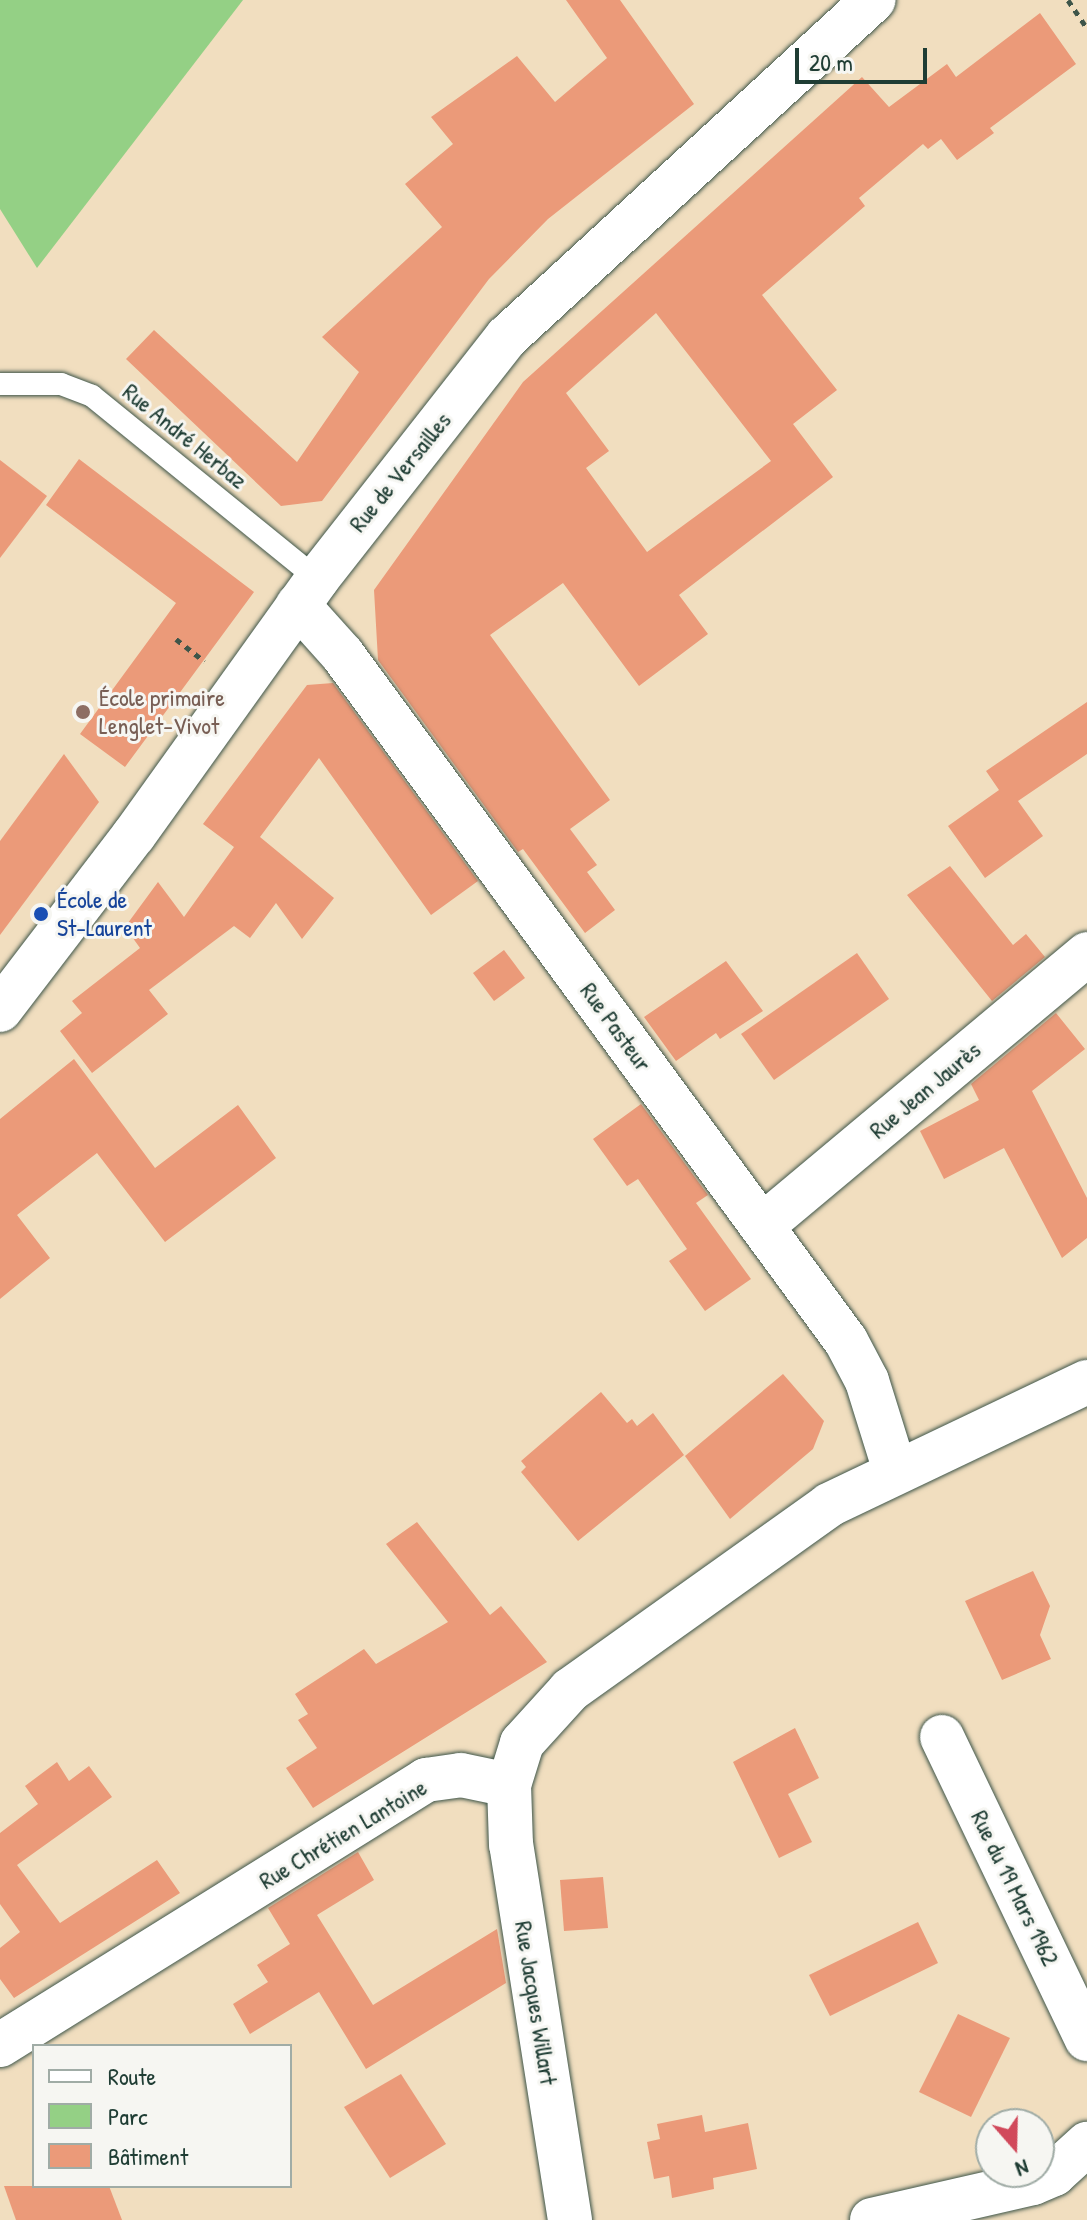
<!DOCTYPE html>
<meta charset="utf-8">
<style>
body{margin:0}
#map{position:relative;width:1087px;height:2220px;overflow:hidden;background:#f1debf;font-family:"Patrick Hand",sans-serif}
div>[style]{position:absolute}
.green>*{inset:0;background:#94d085}
.building>*{inset:0;background:#eb9a79}
.path>*{height:5px;margin-top:-2.5px;transform-origin:0;background:repeating-linear-gradient(90deg,#3e5549 0 6px,transparent 0 12px)}
.roads{filter:drop-shadow(0 0 2px #3e5549) drop-shadow(0 0 2px #3e5549)}
.service>*{height:22px;margin:-11px;padding:0 11px;transform-origin:11px;border-radius:11px;background:#fff}
.minor>*{height:44px;margin:-22px;padding:0 22px;transform-origin:22px;border-radius:22px;background:#fff}
.tertiary>*{height:44px;margin:-22px;padding:0 22px;transform-origin:22px;border-radius:22px;background:#fff}
.dots>*{width:22px;height:22px;translate:-50% -50%;box-sizing:border-box;border:4px solid #f6f6f2;border-radius:50%}
span{translate:-50% -50%;white-space:nowrap;text-align:center;line-height:1.15;-webkit-text-stroke:6px #f6f6f2;paint-order:stroke}
.street-label{font-size:24px;color:#1f3d34}
.education-label{font-size:24px;color:#785e54}
.left{translate:0 -50%;text-align:left}
.transit-label{font-size:24px;color:#164399}
.legend{position:absolute;left:32px;top:2044px;width:260px;height:144px;box-sizing:border-box;background:#f6f6f2;border:2px solid #a0aca6;margin:0;padding:10px 14px;list-style:none;font-size:24px;color:#1f3d34}
.legend li{display:flex;align-items:center;gap:16px;height:40px}
.legend b{width:40px;border:2px solid #a0aca6}
.north{position:absolute;left:975px;top:2108px;width:80px;height:80px;box-sizing:border-box;background:#f6f6f2;border:2px solid #a0aca6;border-radius:50%;rotate:160deg;font-size:22px;font-weight:700;line-height:32px;text-align:center;color:#1f3d34}
.north::after{content:'';display:block;margin:auto;width:28px;height:36px;background:#d1495b;clip-path:polygon(50% 0,100% 100%,50% 72%,0 100%)}
.scale{position:absolute;left:795px;top:48px;width:132px;height:36px;box-sizing:border-box;border:4px solid #1f3d34;border-top:0;padding-left:10px;font-size:24px;line-height:28px;white-space:nowrap;color:#1f3d34;-webkit-text-stroke:6px #f6f6f2;paint-order:stroke}
</style>
<div id="map">
<div class="green">
<div style="clip-path:polygon(0 0,243px 0,37px 268px,0 209px)"></div>
</div>
<div class="building">
<div style="clip-path:polygon(566px 0,620px 0,694px 104px,548px 219px,489px 279px,322px 501px,281px 506px,126px 359px,154px 330px,297px 462px,359px 372px,322px 337px,442px 227px,405px 184px,453px 144px,431px 117px,517px 56px,555px 102px,607px 58px)"></div>
<div style="clip-path:polygon(evenodd,1040px 13px,1076px 64px,990px 128px,994px 133px,957px 160px,941px 139px,928px 149px,923px 144px,859px 198px,865px 206px,762px 295px,837px 390px,793px 424px,833px 477px,679px 595px,708px 634px,639px 686px,563px 583px,490px 635px,610px 800px,570px 829px,597px 865px,587px 872px,615px 910px,585px 933px,523px 849px,518px 852px,378px 660px,374px 590px,523px 382px,862px 77px,889px 107px,947px 64px,956px 77px,1040px 13px,656px 313px,771px 461px,647px 552px,586px 468px,609px 451px,566px 393px,656px 313px)"></div>
<div style="clip-path:polygon(79px 459px,254px 592px,125px 767px,80px 734px,176px 603px,46px 505px)"></div>
<div style="clip-path:polygon(0 460px,47px 496px,0 558px)"></div>
<div style="clip-path:polygon(333px 683px,478px 881px,431px 915px,319px 758px,260px 837px,334px 898px,302px 939px,276px 903px,250px 938px,234px 926px,149px 990px,168px 1014px,92px 1073px,60px 1031px,82px 1013px,72px 1001px,140px 948px,125px 927px,158px 882px,184px 917px,234px 847px,203px 824px,307px 685px)"></div>
<div style="clip-path:polygon(1087px 702px,1087px 754px,1018px 801px,1043px 836px,985px 878px,948px 826px,999px 790px,986px 771px)"></div>
<div style="clip-path:polygon(64px 754px,99px 802px,0 935px,0 841px)"></div>
<div style="clip-path:polygon(950px 866px,1013px 945px,1026px 934px,1045px 957px,992px 1001px,907px 895px)"></div>
<div style="clip-path:polygon(504px 950px,525px 978px,494px 1001px,473px 973px)"></div>
<div style="clip-path:polygon(857px 953px,889px 999px,774px 1080px,741px 1034px)"></div>
<div style="clip-path:polygon(726px 961px,763px 1011px,720px 1039px,716px 1033px,676px 1061px,644px 1017px)"></div>
<div style="clip-path:polygon(1056px 1013px,1085px 1049px,1032px 1091px,1087px 1198px,1087px 1238px,1062px 1258px,1004px 1148px,944px 1179px,920px 1131px,979px 1100px,971px 1084px)"></div>
<div style="clip-path:polygon(74px 1059px,155px 1168px,238px 1105px,276px 1158px,165px 1242px,97px 1153px,17px 1215px,50px 1258px,0 1299px,0 1119px)"></div>
<div style="clip-path:polygon(641px 1104px,708px 1195px,696px 1203px,751px 1279px,705px 1311px,669px 1261px,687px 1249px,638px 1179px,627px 1186px,593px 1139px)"></div>
<div style="clip-path:polygon(783px 1374px,824px 1421px,813px 1449px,730px 1519px,685px 1456px)"></div>
<div style="clip-path:polygon(601px 1392px,627px 1423px,632px 1419px,637px 1426px,653px 1413px,684px 1455px,578px 1541px,521px 1472px,526px 1467px,521px 1461px)"></div>
<div style="clip-path:polygon(417px 1522px,490px 1615px,501px 1606px,547px 1662px,313px 1808px,286px 1768px,317px 1748px,298px 1720px,308px 1714px,295px 1694px,364px 1649px,376px 1664px,448px 1622px,386px 1544px)"></div>
<div style="clip-path:polygon(1033px 1571px,1050px 1606px,1040px 1635px,1051px 1659px,1002px 1680px,965px 1601px)"></div>
<div style="clip-path:polygon(795px 1728px,819px 1778px,788px 1794px,812px 1842px,779px 1858px,733px 1762px)"></div>
<div style="clip-path:polygon(57px 1762px,69px 1781px,89px 1766px,112px 1797px,17px 1865px,60px 1923px,157px 1860px,180px 1893px,14px 1998px,0 1979px,0 1948px,20px 1932px,0 1904px,0 1833px,38px 1804px,25px 1786px)"></div>
<div style="clip-path:polygon(358px 1852px,374px 1880px,317px 1915px,373px 2005px,497px 1929px,506px 1983px,366px 2069px,319px 1992px,250px 2034px,233px 2004px,268px 1982px,257px 1965px,290px 1944px,268px 1908px)"></div>
<div style="clip-path:polygon(603px 1877px,608px 1928px,564px 1931px,560px 1880px)"></div>
<div style="clip-path:polygon(918px 1922px,938px 1963px,830px 2016px,809px 1975px)"></div>
<div style="clip-path:polygon(958px 2014px,1010px 2038px,971px 2117px,919px 2092px)"></div>
<div style="clip-path:polygon(401px 2074px,446px 2144px,390px 2178px,344px 2107px)"></div>
<div style="clip-path:polygon(702px 2115px,705px 2132px,748px 2123px,757px 2169px,713px 2178px,714px 2189px,672px 2198px,669px 2176px,654px 2179px,647px 2142px,660px 2139px,657px 2124px)"></div>
<div style="clip-path:polygon(4px 2186px,109px 2186px,122px 2220px,16px 2220px)"></div>
</div>
<div class="path">
<div style="left:1068px;top:0;width:34px;rotate:56deg"></div>
<div style="left:176px;top:639px;width:36px;rotate:38deg"></div>
</div>
<div class="roads">
<div class="service">
<div style="left:0;top:384px;width:61px"></div>
<div style="left:61px;top:384px;width:33px;rotate:21deg"></div>
<div style="left:92px;top:396px;width:290px;rotate:39.1deg"></div>
</div>
<div class="minor">
<div style="left:298px;top:605px;width:66px;rotate:48.1deg"></div>
<div style="left:342px;top:654px;width:852px;rotate:53.74deg"></div>
<div style="left:846px;top:1341px;width:45px;rotate:62.3deg"></div>
<div style="left:867px;top:1381px;width:94px;rotate:72.7deg"></div>
<div style="left:762px;top:1226px;width:424px;rotate:-39.9deg"></div>
<div style="left:942px;top:1737px;width:335px;rotate:64.4deg"></div>
<div style="left:0;top:2045px;width:502px;rotate:-31.88deg"></div>
<div style="left:426px;top:1780px;width:35px;rotate:-8deg"></div>
<div style="left:461px;top:1775px;width:49px;rotate:11.8deg"></div>
<div style="left:570px;top:2220px;width:380px;rotate:-98.9deg"></div>
<div style="left:511px;top:1845px;width:60px;rotate:-91.9deg"></div>
<div style="left:509px;top:1785px;width:44px;rotate:-72.8deg"></div>
<div style="left:522px;top:1743px;width:72px;rotate:-47.8deg"></div>
<div style="left:570px;top:1690px;width:318px;rotate:-35.5deg"></div>
<div style="left:829px;top:1505px;width:286px;rotate:-25.5deg"></div>
<div style="left:872px;top:2220px;width:165px;rotate:-12.9deg"></div>
<div style="left:1033px;top:2183px;width:23px;rotate:-23deg"></div>
<div style="left:1054px;top:2174px;width:45px;rotate:-42.3deg"></div>
</div>
<div class="tertiary">
<div style="left:0;top:1010px;width:220px;rotate:-52.6deg"></div>
<div style="left:134px;top:835px;width:315px;rotate:-54.4deg"></div>
<div style="left:317px;top:579px;width:308px;rotate:-51.9deg"></div>
<div style="left:507px;top:337px;width:498px;rotate:-42.6deg"></div>
</div>
</div>
<div class="dots">
<div style="left:83px;top:712px;background:#8d6e63"></div>
<div style="left:41px;top:914px;background:#1a4fb4"></div>
</div>
<div class="street-label">
<span style="left:185px;top:436px;rotate:39deg">Rue André Herbaz</span>
<span style="left:400px;top:472px;rotate:-51deg">Rue de Versailles</span>
<span style="left:616px;top:1027px;rotate:54deg">Rue Pasteur</span>
<span style="left:925px;top:1090px;rotate:-40deg">Rue Jean Jaurès</span>
<span style="left:343px;top:1834px;rotate:-31deg">Rue Chrétien Lantoine</span>
<span style="left:1015px;top:1888px;rotate:64deg">Rue du 19 Mars 1962</span>
<span style="left:536px;top:2003px;rotate:81deg">Rue Jacques Willart</span>
</div>
<div class="education-label">
<span class="left" style="left:99px;top:712px">École primaire<br>Lenglet-Vivot</span>
</div>
<div class="transit-label">
<span class="left" style="left:57px;top:914px">École de<br>St-Laurent</span>
</div>
<ul class="legend">
<li><b style="height:10px;background:#fff"></b>Route</li>
<li><b style="height:22px;background:#94d085"></b>Parc</li>
<li><b style="height:22px;background:#eb9a79"></b>Bâtiment</li>
</ul>
<div class="north">N</div>
<div class="scale">20 m</div>
</div>
